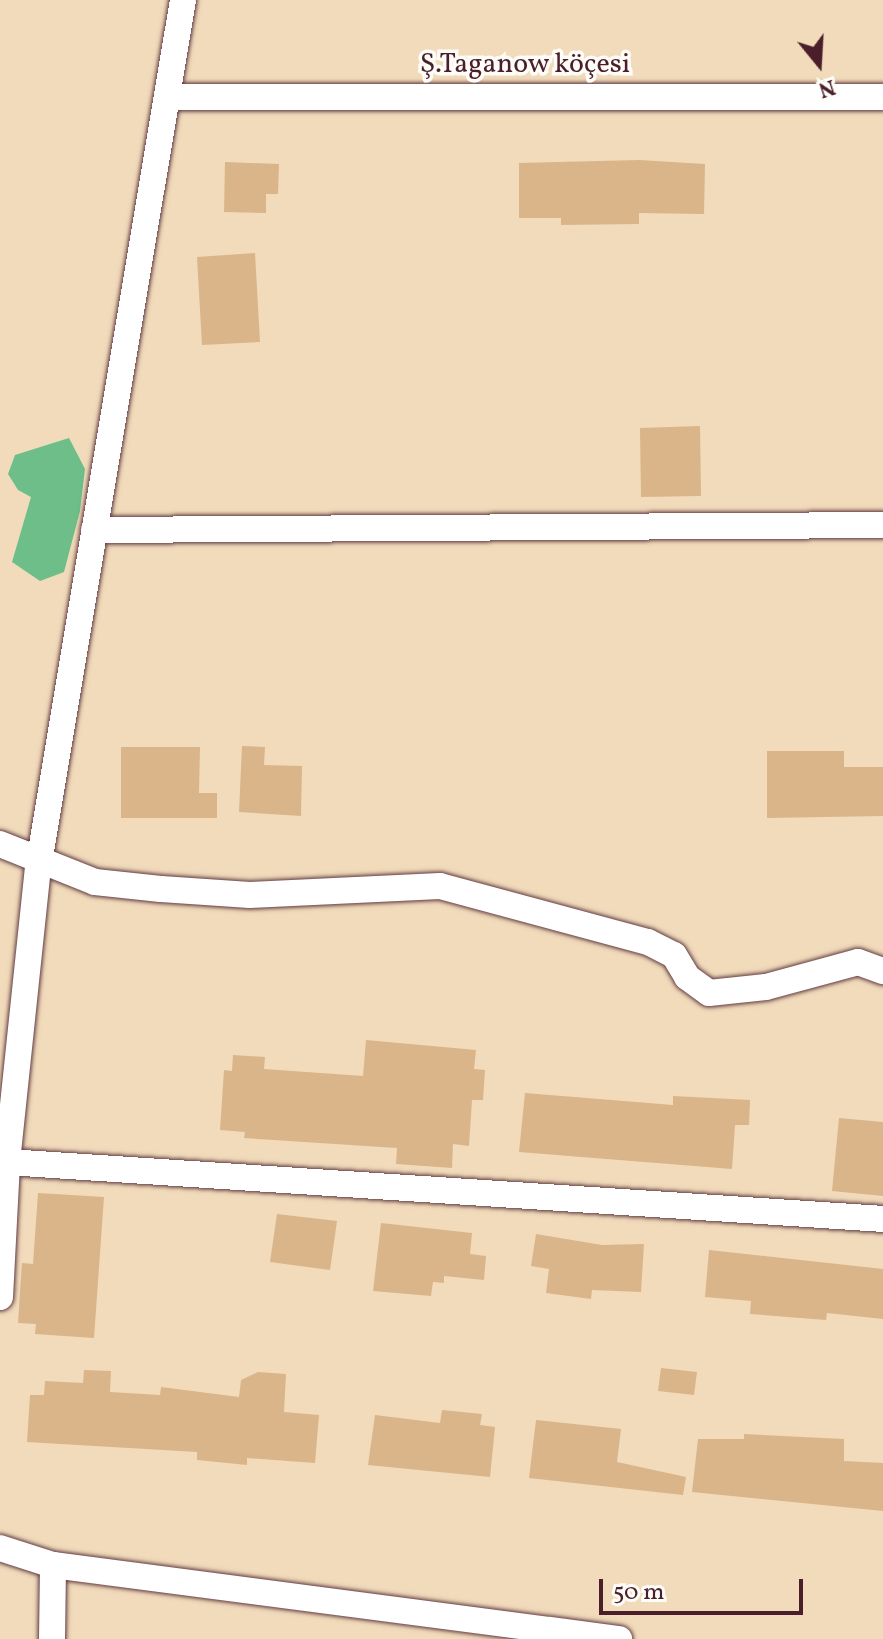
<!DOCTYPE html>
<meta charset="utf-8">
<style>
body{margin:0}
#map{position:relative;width:883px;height:1639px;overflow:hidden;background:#f1dbbb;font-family:Vollkorn,serif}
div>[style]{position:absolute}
.forest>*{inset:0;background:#6dbe89}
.building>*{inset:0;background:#dab58a}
.roads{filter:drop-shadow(0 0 2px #633b41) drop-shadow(0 0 2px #633b41)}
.minor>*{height:26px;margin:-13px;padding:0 13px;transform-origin:13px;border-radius:13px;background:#fff}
span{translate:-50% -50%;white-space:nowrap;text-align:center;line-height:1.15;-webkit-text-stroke:7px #fdfcf7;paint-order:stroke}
.street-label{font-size:28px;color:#4a1f2b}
.north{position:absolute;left:779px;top:24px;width:80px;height:80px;-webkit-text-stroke:6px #fdfcf7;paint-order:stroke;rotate:162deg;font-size:22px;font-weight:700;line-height:32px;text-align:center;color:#4a1f2b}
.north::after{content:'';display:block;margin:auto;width:28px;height:36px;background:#4a1f2b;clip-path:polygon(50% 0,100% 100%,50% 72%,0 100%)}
.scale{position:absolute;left:599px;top:1579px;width:204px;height:36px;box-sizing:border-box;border:4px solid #4a1f2b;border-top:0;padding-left:10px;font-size:24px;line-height:28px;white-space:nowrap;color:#4a1f2b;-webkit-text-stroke:6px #fdfcf7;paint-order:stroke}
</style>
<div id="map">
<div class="forest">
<div style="clip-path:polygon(69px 438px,85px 469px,80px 511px,64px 572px,40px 581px,12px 562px,31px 497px,18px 490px,8px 474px,15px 455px)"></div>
</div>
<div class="building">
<div style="clip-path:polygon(639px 160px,705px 164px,704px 214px,639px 213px,639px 224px,561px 225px,561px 218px,519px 218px,519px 163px)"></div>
<div style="clip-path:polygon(225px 162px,279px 164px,278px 194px,266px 194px,266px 213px,224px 212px)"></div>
<div style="clip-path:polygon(255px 253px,260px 342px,202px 345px,197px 257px)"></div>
<div style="clip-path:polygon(700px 426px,701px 496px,641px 497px,640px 428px)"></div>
<div style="clip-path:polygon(242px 746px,265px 747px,264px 765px,302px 766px,301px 816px,239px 812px)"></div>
<div style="clip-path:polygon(121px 747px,200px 747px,199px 793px,217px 793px,217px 818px,121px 818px)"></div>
<div style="clip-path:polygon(767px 751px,844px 751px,844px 767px,883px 767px,883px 816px,767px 818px)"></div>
<div style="clip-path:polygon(366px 1040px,476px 1050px,474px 1069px,485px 1070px,483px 1100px,472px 1100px,469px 1146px,453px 1144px,452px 1168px,396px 1164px,397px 1148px,244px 1138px,245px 1132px,220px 1130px,224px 1070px,232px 1071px,233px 1055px,265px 1057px,264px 1069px,363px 1076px)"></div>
<div style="clip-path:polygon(525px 1093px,673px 1105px,673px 1096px,750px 1100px,749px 1125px,735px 1125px,732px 1169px,519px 1152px)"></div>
<div style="clip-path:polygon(839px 1118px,883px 1122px,883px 1196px,832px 1191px)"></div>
<div style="clip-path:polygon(38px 1193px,104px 1197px,94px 1338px,35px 1334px,36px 1324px,18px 1323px,22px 1263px,33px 1264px)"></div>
<div style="clip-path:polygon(277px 1214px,337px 1221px,330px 1270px,270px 1262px)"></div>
<div style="clip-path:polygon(381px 1223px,472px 1233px,470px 1254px,486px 1256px,484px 1280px,444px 1276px,444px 1283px,433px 1282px,431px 1296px,373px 1291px)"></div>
<div style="clip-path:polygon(536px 1234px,602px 1245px,644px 1244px,641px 1292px,592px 1290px,591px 1299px,546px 1293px,549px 1269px,531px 1266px)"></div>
<div style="clip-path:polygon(709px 1250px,883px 1269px,883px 1319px,827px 1313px,826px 1320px,750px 1314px,751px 1301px,705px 1297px)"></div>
<div style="clip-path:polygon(661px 1368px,697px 1372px,694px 1395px,658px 1391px)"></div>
<div style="clip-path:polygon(84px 1370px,111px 1371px,110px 1392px,160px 1395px,161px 1387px,239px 1397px,241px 1380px,258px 1372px,286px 1374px,284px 1412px,319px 1415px,315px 1463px,247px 1458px,247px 1465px,197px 1460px,197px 1452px,27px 1442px,30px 1395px,44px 1395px,45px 1381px,83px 1383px)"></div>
<div style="clip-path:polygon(442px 1410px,482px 1414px,480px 1425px,495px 1427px,490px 1477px,368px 1465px,375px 1415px,440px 1423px)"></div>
<div style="clip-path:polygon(536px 1420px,621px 1429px,617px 1462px,686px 1477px,683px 1495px,529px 1478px)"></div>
<div style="clip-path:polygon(744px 1434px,844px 1439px,844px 1461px,883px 1463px,883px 1511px,692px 1492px,698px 1439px,744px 1439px)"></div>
</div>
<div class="roads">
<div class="minor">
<div style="left:168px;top:97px;width:715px"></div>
<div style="left:94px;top:530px;width:789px;rotate:-0.36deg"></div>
<div style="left:0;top:844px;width:102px;rotate:21.8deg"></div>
<div style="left:95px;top:882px;width:66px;rotate:6.1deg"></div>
<div style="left:161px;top:889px;width:89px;rotate:3.9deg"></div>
<div style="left:250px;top:895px;width:190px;rotate:-2.7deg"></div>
<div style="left:440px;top:886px;width:215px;rotate:15.1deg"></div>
<div style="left:648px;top:942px;width:29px;rotate:27deg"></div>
<div style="left:674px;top:955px;width:26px;rotate:59deg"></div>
<div style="left:687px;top:977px;width:27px;rotate:36deg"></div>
<div style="left:709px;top:993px;width:57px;rotate:-6deg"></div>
<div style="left:766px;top:987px;width:95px;rotate:-15.2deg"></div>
<div style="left:858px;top:962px;width:27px;rotate:20deg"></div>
<div style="left:7px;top:1162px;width:878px;rotate:3.72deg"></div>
<div style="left:0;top:1297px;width:135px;rotate:-87deg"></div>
<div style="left:7px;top:1162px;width:295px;rotate:-84deg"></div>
<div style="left:38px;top:869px;width:881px;rotate:-80.53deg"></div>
<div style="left:0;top:1548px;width:56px;rotate:17.8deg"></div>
<div style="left:53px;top:1565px;width:571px;rotate:7.45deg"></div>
<div style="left:52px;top:1639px;width:74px;rotate:-89.2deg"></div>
</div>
</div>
<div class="street-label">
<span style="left:525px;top:65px">Ş.Taganow köçesi</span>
</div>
<div class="north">N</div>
<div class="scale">50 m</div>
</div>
